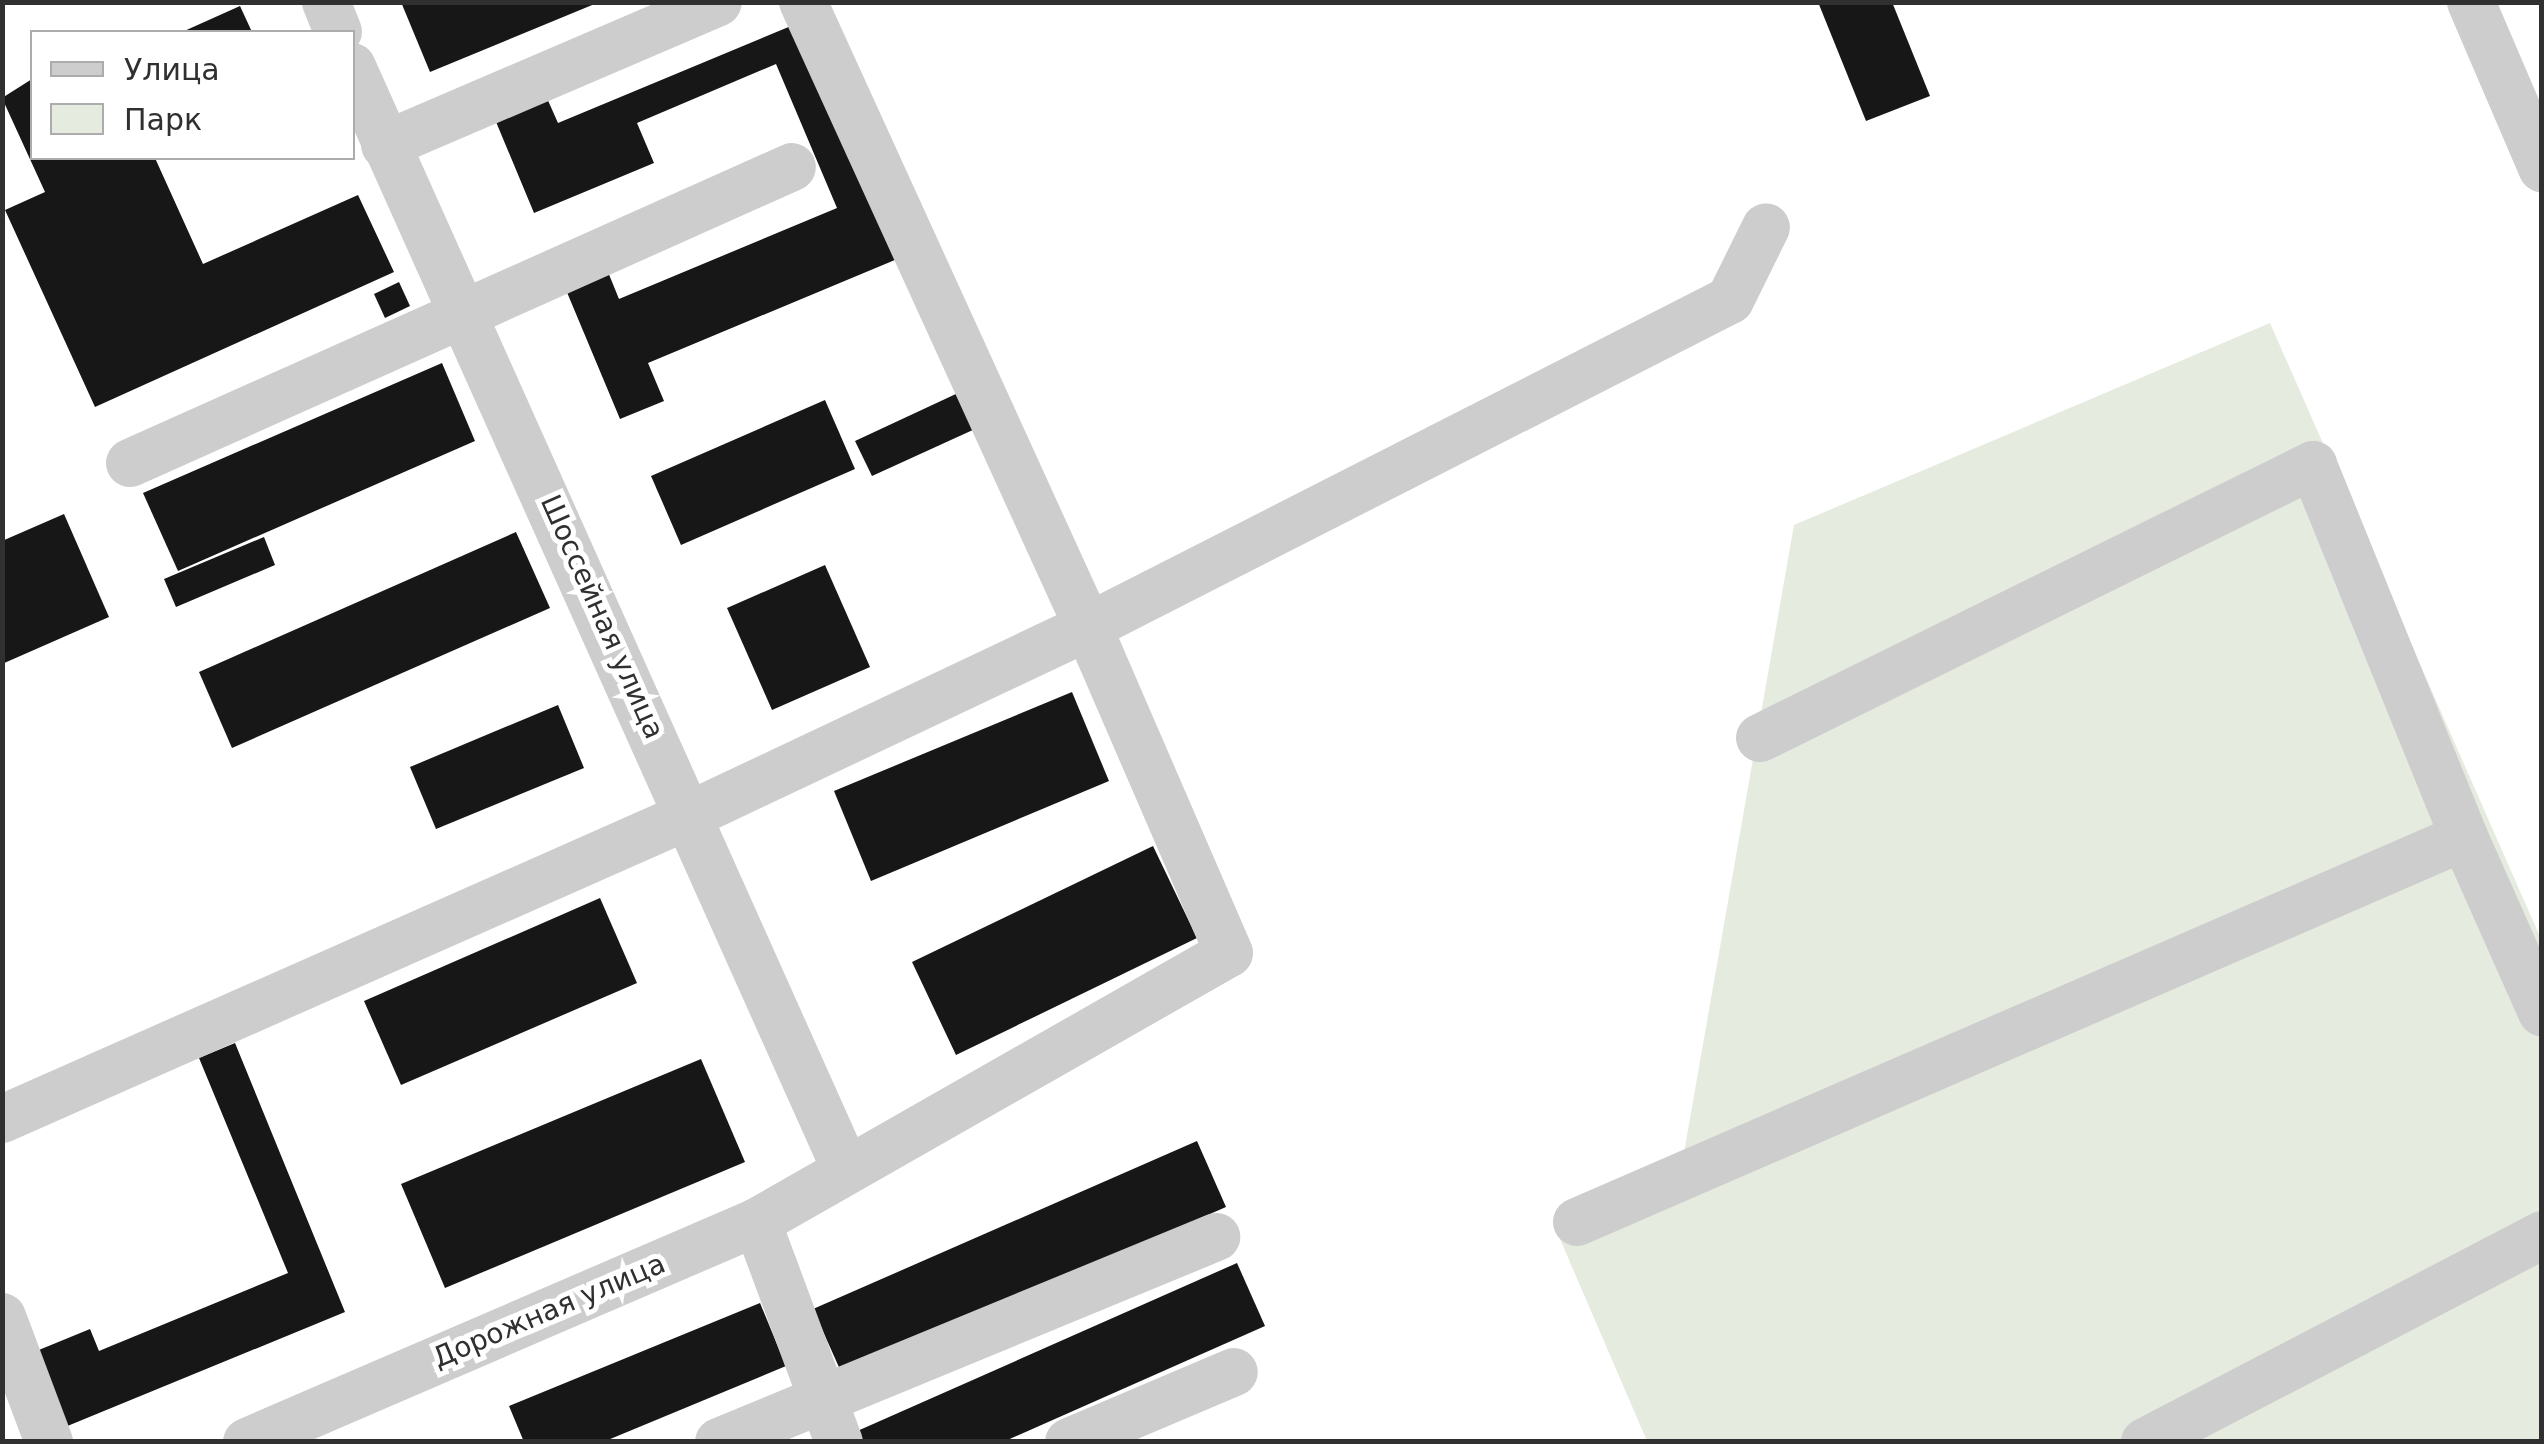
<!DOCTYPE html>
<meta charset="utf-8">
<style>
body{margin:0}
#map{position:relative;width:2544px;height:1444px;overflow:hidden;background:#fff;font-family:"DejaVu Sans",sans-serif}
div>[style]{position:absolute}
.green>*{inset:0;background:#e5ebdf}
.building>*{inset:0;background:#171717}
.minor>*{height:48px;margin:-24px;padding:0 24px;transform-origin:24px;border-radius:24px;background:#cdcdcd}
span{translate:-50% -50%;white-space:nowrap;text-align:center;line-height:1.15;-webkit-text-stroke:10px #fff;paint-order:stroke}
.street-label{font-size:28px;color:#303030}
.frame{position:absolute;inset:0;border:5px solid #303030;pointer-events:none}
.legend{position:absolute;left:30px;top:30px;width:325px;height:130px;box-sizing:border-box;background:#fff;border:2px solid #acacac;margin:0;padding:12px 18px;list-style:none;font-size:30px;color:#303030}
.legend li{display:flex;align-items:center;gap:20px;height:50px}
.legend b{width:50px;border:2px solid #acacac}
</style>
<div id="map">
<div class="green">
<div style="clip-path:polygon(2270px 323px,2541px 939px,2541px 1441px,1647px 1441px,1560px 1239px,1675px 1204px,1794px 525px)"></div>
</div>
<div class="building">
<div style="clip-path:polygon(401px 2px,597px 2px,597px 3px,430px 72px)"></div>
<div style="clip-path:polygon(1818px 2px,1892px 2px,1930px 96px,1866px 121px)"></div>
<div style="clip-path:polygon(240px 6px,252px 32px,182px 32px)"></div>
<div style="clip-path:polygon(803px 21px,902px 257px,648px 363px,664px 401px,620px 419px,566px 290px,608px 272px,619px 299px,837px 208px,776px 64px,637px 123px,654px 163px,534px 213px,494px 117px,546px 96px,558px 123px)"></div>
<div style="clip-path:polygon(32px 79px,32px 158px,155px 158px,203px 264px,358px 195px,394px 272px,95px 407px,5px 210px,45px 192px,2px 98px)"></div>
<div style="clip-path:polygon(399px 282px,410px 306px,385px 318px,374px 294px)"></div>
<div style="clip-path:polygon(442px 363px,475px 441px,178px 571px,143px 493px)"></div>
<div style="clip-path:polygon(958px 393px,975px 429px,872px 476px,855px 441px)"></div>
<div style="clip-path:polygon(825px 400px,855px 469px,681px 545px,651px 476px)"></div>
<div style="clip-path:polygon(64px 514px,109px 617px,2px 664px,2px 541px)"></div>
<div style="clip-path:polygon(516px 532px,550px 608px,232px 748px,199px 672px)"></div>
<div style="clip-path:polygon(264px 537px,275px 565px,176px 607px,164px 579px)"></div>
<div style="clip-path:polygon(825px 565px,870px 667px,772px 710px,727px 608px)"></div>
<div style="clip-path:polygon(1072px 692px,1109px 781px,871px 881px,834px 791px)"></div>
<div style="clip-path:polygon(558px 705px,584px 768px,436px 829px,410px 767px)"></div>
<div style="clip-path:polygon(1153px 846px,1197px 938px,956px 1055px,912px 962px)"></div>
<div style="clip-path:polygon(600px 898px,637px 983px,401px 1085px,364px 1001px)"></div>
<div style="clip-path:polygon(235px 1043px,345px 1312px,65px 1427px,34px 1352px,90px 1329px,99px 1351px,288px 1273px,199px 1058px)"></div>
<div style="clip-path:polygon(701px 1059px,745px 1162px,445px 1288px,401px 1184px)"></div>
<div style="clip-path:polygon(1197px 1141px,1226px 1207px,842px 1374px,813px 1309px)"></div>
<div style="clip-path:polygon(1237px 1263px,1265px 1326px,1003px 1442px,848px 1442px,846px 1436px)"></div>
<div style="clip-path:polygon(760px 1303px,786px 1366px,603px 1442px,524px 1442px,509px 1406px)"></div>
</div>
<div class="minor">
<div style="left:326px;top:2px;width:32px;rotate:68deg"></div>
<div style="left:2471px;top:2px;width:181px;rotate:66.8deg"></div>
<div style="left:352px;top:67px;width:1209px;rotate:65.87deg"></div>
<div style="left:385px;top:145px;width:362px;rotate:-23.2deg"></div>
<div style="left:130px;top:463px;width:725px;rotate:-24.09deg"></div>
<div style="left:1760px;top:738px;width:617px;rotate:-26.27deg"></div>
<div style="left:2313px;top:465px;width:401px;rotate:67.9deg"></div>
<div style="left:2px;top:1119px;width:752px;rotate:-23.84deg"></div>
<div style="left:690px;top:815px;width:440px;rotate:-25.3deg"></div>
<div style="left:1088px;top:627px;width:687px;rotate:-114.51deg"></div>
<div style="left:757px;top:1222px;width:235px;rotate:69.6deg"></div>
<div style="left:1577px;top:1222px;width:967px;rotate:-23.46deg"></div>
<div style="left:2464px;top:837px;width:192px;rotate:66deg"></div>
<div style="left:2px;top:1317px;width:134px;rotate:69.4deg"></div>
<div style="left:247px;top:1442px;width:555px;rotate:-23.33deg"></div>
<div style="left:757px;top:1222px;width:543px;rotate:-29.68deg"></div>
<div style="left:1229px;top:953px;width:355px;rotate:-113.4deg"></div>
<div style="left:1088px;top:627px;width:720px;rotate:-26.99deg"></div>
<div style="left:1730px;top:300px;width:81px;rotate:-63.7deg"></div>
<div style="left:719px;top:1442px;width:538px;rotate:-22.41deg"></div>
<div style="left:1069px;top:1442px;width:179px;rotate:-23deg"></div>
<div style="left:2145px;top:1442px;width:448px;rotate:-27.5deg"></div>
</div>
<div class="street-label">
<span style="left:602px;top:617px;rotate:66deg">Шоссейная улица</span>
<span style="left:549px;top:1311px;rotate:-23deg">Дорожная улица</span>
</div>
<div class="frame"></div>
<ul class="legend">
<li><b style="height:12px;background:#cdcdcd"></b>Улица</li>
<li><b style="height:28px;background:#e5ebdf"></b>Парк</li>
</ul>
</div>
